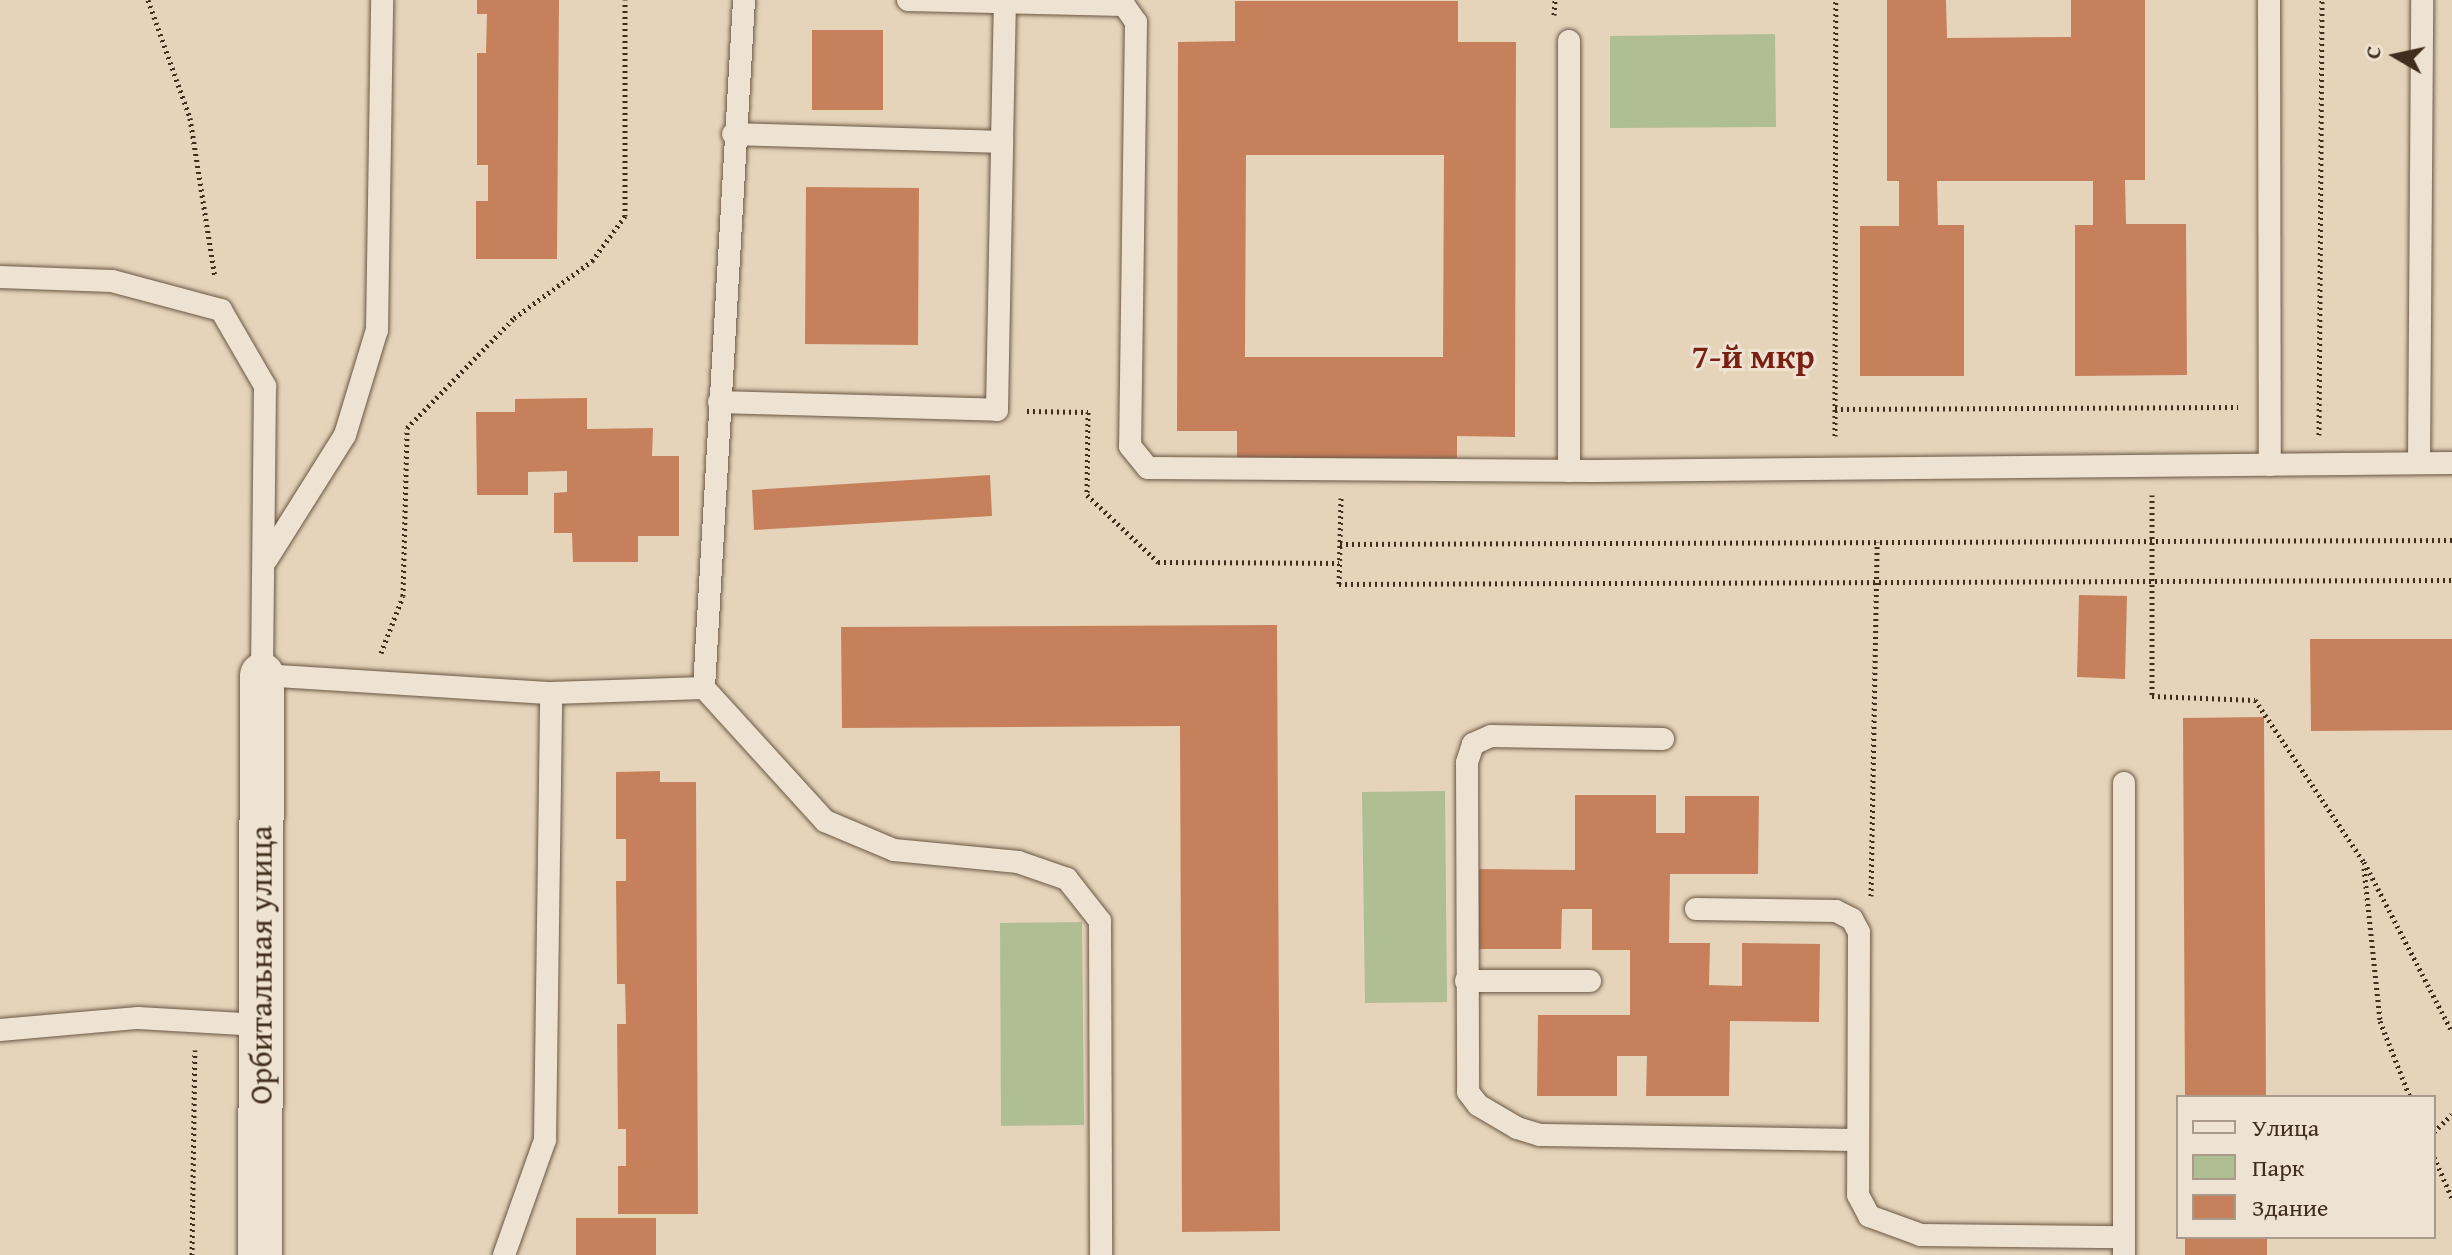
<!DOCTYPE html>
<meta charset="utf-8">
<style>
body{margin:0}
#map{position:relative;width:2452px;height:1255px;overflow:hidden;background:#e5d4ba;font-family:"Gentium Book Plus",serif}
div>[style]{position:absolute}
.green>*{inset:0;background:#b0be94}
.building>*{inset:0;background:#c7805c}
.path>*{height:5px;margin-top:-2.5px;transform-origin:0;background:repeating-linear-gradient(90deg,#412d1c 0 2px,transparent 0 6px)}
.roads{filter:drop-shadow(0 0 2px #6a5744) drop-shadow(0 0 2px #6a5744)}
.lane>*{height:22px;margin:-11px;padding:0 11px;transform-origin:11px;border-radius:11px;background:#eee3d2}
.street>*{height:44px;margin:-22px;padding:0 22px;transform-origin:22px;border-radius:22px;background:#eee3d2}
span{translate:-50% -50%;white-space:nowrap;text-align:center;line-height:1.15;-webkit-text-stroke:6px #eee3d2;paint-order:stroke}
.street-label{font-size:32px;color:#412d1c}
.neighbourhood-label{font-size:34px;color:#7a1f14;font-weight:700}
.legend{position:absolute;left:2176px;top:1095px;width:260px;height:144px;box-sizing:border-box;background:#eee3d2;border:2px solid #a99a89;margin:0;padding:10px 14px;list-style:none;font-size:24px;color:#412d1c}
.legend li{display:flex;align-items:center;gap:16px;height:40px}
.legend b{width:40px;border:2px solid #a99a89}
.north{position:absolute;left:2356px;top:16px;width:80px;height:80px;-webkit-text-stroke:6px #eee3d2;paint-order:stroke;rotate:279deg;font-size:22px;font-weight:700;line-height:32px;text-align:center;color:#412d1c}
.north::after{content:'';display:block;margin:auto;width:28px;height:36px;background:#412d1c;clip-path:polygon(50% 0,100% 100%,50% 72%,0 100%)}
</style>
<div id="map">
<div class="green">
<div style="clip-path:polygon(1775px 34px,1776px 127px,1610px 128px,1610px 36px)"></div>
<div style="clip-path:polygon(1445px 791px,1447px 1002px,1365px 1003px,1362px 792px)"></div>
<div style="clip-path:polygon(1082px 922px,1084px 1125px,1001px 1126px,1000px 923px)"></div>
</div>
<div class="building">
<div style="clip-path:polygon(477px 0,559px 0,557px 259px,476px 259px,476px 201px,488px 201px,488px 165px,477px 165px,477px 53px,486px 53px,487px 14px,477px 14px)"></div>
<div style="clip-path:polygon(1887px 0,1946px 0,1947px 38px,2071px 37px,2071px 0,2145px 0,2145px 180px,2125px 180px,2126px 224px,2186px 224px,2187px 375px,2075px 376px,2075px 225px,2093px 225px,2093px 181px,1937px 181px,1938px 225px,1964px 225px,1964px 376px,1860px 376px,1860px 226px,1899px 226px,1899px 181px,1887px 181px)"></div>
<div style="clip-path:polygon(evenodd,1235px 1px,1458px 1px,1458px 42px,1516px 42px,1515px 437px,1457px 436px,1457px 458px,1237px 458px,1237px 431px,1177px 431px,1178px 42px,1235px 41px,1235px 1px,1246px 155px,1444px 155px,1443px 357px,1245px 357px,1246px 155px)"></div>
<div style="clip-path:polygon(812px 30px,883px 30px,883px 110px,812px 110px)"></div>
<div style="clip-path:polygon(806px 187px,919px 188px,918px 345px,805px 344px)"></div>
<div style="clip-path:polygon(587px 398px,587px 429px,653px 428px,652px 456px,679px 456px,679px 536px,638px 536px,638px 562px,573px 562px,572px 533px,554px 533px,554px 493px,567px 492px,567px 471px,528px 472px,528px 495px,477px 495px,476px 412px,515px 412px,515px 399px)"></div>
<div style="clip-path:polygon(990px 475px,992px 516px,754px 530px,752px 490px)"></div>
<div style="clip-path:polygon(2079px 595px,2127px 596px,2125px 679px,2077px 677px)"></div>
<div style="clip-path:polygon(1277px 625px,1280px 1231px,1182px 1232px,1180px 726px,842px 728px,841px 627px)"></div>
<div style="clip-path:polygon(2310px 639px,2452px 639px,2452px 730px,2311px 731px)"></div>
<div style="clip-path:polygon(2264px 717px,2266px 1097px,2185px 1097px,2183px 718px)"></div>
<div style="clip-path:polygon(660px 771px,660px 782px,696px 782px,698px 1214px,618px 1214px,618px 1166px,626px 1166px,626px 1129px,618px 1129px,617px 1024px,626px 1024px,625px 984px,617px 984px,616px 881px,626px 881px,626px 839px,616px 839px,616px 772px)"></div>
<div style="clip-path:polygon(1575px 795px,1656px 795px,1656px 833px,1685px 833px,1685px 796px,1759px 796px,1758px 874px,1670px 874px,1669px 943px,1710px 943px,1709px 985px,1742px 986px,1742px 943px,1820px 944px,1819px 1022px,1730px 1021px,1729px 1096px,1646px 1096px,1647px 1056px,1617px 1056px,1617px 1096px,1537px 1096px,1538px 1015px,1630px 1015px,1630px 950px,1592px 950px,1592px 909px,1562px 909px,1561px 949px,1479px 949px,1479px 869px,1575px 870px)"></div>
<div style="clip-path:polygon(576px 1218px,656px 1218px,656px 1255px,576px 1255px)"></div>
<div style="clip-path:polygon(2185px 1237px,2267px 1237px,2267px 1255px,2185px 1255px)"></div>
</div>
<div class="path">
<div style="left:148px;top:0;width:125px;rotate:70.4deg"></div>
<div style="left:190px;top:118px;width:161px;rotate:81.1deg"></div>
<div style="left:1554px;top:15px;width:15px;rotate:-86deg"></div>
<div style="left:1835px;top:409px;width:403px;rotate:-0.3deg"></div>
<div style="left:1027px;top:411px;width:61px;rotate:0.9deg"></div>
<div style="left:1088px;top:412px;width:83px;rotate:90.7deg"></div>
<div style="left:1087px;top:495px;width:98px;rotate:43.3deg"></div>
<div style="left:1158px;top:562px;width:181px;rotate:0.3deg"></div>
<div style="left:2319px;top:435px;width:435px;rotate:-89.6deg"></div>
<div style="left:1835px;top:436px;width:436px;rotate:-89.9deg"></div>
<div style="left:2152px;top:495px;width:201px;rotate:90deg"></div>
<div style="left:2152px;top:696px;width:103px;rotate:2.2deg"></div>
<div style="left:2255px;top:700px;width:195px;rotate:56.1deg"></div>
<div style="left:2364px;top:862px;width:191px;rotate:62.6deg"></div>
<div style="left:1341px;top:498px;width:86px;rotate:91.3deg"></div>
<div style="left:1339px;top:584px;width:1113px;rotate:-0.21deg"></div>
<div style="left:1340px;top:544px;width:1112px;rotate:-0.21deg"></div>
<div style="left:381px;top:653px;width:61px;rotate:-68.9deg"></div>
<div style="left:403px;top:596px;width:168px;rotate:-88.6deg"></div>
<div style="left:407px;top:428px;width:153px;rotate:-45.8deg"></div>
<div style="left:514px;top:318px;width:97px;rotate:-36.2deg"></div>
<div style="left:592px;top:261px;width:56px;rotate:-53.7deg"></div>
<div style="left:625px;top:216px;width:216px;rotate:-90deg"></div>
<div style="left:2364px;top:868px;width:154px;rotate:84deg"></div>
<div style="left:2380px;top:1021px;width:82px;rotate:68.5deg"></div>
<div style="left:1871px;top:896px;width:354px;rotate:-89deg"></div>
<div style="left:2434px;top:1132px;width:25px;rotate:-45deg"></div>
<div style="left:2434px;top:1157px;width:45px;rotate:66.3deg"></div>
<div style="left:192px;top:1255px;width:205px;rotate:-89.2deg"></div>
</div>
<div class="roads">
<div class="lane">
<div style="left:908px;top:0;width:216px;rotate:1.3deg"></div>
<div style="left:1124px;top:5px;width:21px;rotate:55deg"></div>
<div style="left:1136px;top:22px;width:424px;rotate:90.8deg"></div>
<div style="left:1130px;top:446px;width:28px;rotate:51deg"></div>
<div style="left:1148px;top:468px;width:445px;rotate:0.4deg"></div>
<div style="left:1593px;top:471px;width:859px;rotate:-0.53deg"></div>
<div style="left:2269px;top:0;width:465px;rotate:89.9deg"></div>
<div style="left:1002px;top:142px;width:140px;rotate:-88.8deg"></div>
<div style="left:0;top:277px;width:112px;rotate:2deg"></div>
<div style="left:112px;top:281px;width:113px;rotate:14.9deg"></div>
<div style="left:221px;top:310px;width:88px;rotate:59.9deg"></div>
<div style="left:265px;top:386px;width:289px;rotate:90.6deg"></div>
<div style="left:262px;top:675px;width:290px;rotate:3.6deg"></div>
<div style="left:551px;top:693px;width:153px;rotate:-1.9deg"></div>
<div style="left:704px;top:688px;width:180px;rotate:47.7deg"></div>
<div style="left:825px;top:821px;width:75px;rotate:22.8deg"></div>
<div style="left:894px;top:850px;width:125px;rotate:5.5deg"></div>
<div style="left:1018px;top:862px;width:52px;rotate:19.1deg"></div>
<div style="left:1067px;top:879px;width:53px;rotate:51.8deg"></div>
<div style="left:1100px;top:921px;width:334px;rotate:89.8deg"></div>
<div style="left:719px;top:402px;width:278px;rotate:1.6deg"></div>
<div style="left:997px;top:410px;width:268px;rotate:-88.9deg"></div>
<div style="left:1002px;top:142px;width:269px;rotate:-178.3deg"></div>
<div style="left:2419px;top:463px;width:463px;rotate:-89.6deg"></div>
<div style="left:1569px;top:471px;width:430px;rotate:-90deg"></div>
<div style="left:267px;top:559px;width:146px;rotate:-57.8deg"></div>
<div style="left:345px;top:435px;width:110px;rotate:-73.1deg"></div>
<div style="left:377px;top:330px;width:330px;rotate:-89.1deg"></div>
<div style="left:704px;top:688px;width:689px;rotate:-86.67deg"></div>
<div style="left:1663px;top:739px;width:172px;rotate:-179deg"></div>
<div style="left:1491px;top:736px;width:20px;rotate:156deg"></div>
<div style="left:1473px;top:744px;width:20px;rotate:108deg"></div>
<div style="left:1467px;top:763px;width:329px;rotate:89.8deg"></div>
<div style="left:1468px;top:1092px;width:16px;rotate:52deg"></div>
<div style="left:1478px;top:1105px;width:45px;rotate:30.5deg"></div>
<div style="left:1517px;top:1128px;width:24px;rotate:17deg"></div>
<div style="left:1540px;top:1135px;width:318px;rotate:0.9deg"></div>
<div style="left:1696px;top:909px;width:140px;rotate:0.8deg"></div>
<div style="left:1836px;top:911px;width:18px;rotate:27deg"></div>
<div style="left:1852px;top:919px;width:15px;rotate:62deg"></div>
<div style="left:1859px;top:932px;width:263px;rotate:90.2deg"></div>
<div style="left:1858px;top:1195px;width:24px;rotate:62deg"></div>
<div style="left:1869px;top:1216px;width:55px;rotate:20.1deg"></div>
<div style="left:1921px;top:1235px;width:203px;rotate:0.6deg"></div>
<div style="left:1466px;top:981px;width:124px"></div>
<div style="left:0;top:1030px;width:139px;rotate:-5deg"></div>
<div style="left:138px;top:1018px;width:122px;rotate:3.3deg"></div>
<div style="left:504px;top:1255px;width:122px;rotate:-70.4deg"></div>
<div style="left:545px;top:1140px;width:447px;rotate:-89.2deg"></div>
<div style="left:2124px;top:1255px;width:472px;rotate:-90deg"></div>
</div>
<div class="street">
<div style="left:260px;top:1255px;width:580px;rotate:-89.8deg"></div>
</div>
</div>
<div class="street-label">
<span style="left:261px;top:965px;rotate:-90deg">Орбитальная улица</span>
</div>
<div class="neighbourhood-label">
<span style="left:1753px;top:356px">7-й мкр</span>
</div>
<ul class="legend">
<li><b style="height:10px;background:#eee3d2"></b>Улица</li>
<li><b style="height:22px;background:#b0be94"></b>Парк</li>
<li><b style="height:22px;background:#c7805c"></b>Здание</li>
</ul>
<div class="north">С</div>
</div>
